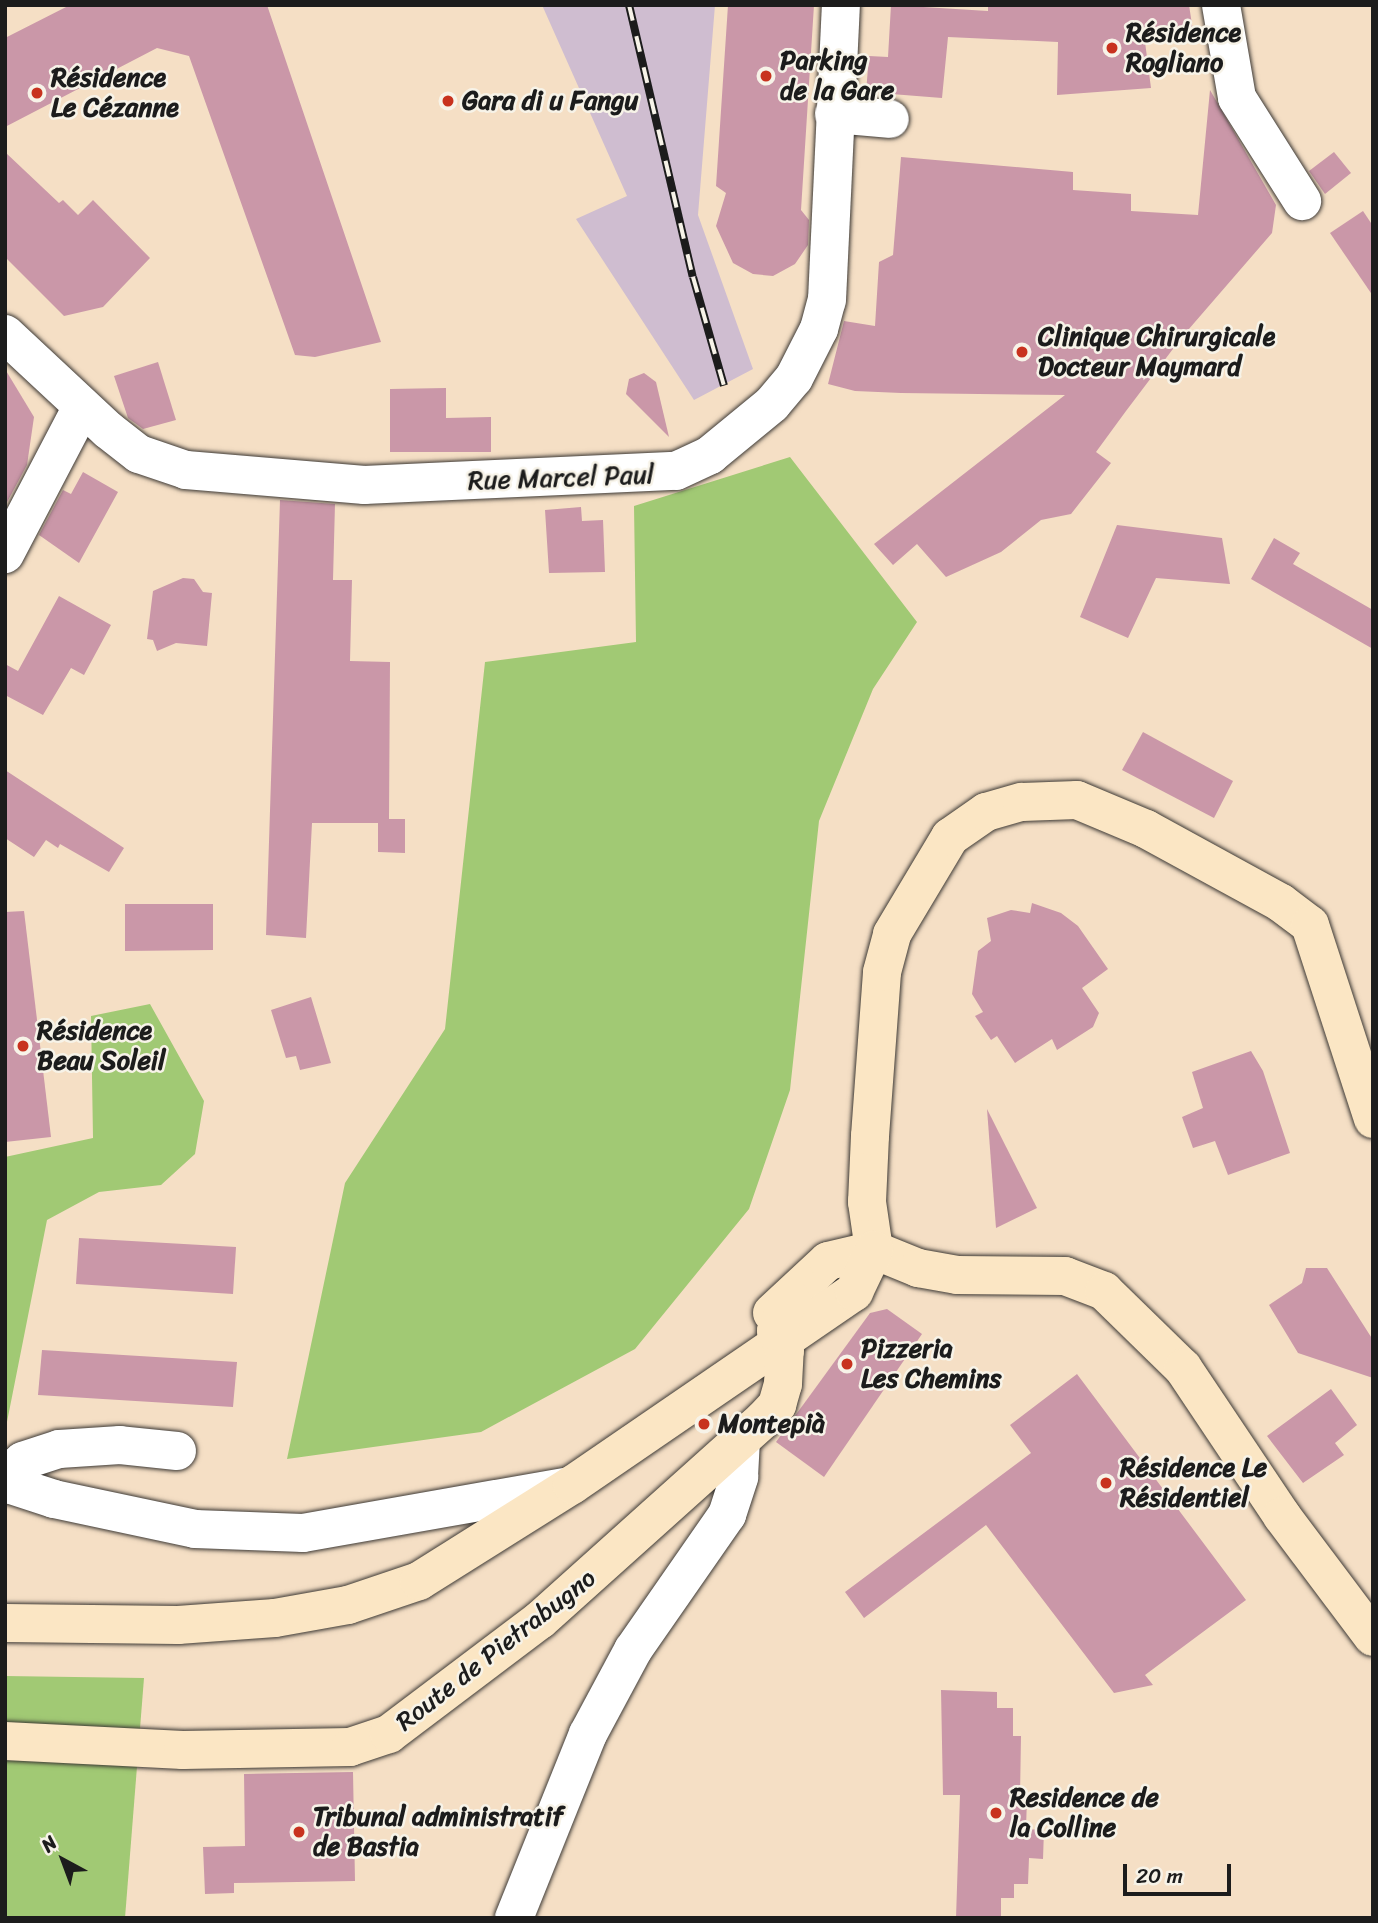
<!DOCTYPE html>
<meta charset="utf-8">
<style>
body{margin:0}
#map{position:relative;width:1378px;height:1923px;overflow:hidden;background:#f5dfc5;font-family:Sriracha,sans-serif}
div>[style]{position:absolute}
.industrial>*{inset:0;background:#cfbdd0}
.green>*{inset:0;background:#a1c974}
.building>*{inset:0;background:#ca97a8}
.roads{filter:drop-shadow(0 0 2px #3d3935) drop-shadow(0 0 2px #3d3935)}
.minor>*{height:38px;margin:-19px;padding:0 19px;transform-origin:19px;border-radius:19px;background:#fff}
.secondary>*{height:38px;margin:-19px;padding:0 19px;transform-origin:19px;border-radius:19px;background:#fbe6c4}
.rail>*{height:8px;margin-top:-4px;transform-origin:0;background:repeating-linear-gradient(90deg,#f7f3e8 0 16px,#1c1c1c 0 32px);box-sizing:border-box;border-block:2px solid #1c1c1c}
.dots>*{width:19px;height:19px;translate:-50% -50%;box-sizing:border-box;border:4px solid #f7f3e8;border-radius:50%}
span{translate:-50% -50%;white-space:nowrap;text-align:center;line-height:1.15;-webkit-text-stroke:5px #f7f3e8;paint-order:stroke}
.poi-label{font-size:26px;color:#1c1c1c;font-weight:700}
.left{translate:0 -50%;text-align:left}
.street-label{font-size:26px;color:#1c1c1c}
.frame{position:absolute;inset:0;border:7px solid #1c1c1c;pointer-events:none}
.north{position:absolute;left:28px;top:1825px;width:70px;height:70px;-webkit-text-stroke:5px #f7f3e8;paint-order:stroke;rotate:319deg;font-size:19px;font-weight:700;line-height:28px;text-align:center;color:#1c1c1c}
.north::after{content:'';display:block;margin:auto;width:24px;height:32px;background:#1c1c1c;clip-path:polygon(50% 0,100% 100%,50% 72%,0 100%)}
.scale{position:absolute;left:1123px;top:1864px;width:108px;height:32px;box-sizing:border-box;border:4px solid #1c1c1c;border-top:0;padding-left:9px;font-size:21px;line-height:24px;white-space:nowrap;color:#1c1c1c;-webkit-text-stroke:5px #f7f3e8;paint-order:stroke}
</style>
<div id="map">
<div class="industrial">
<div style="clip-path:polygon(542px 5px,715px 5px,698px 215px,753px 369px,694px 400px,576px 219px,627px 196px)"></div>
</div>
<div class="green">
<div style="clip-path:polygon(790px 457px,917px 622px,873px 689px,819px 821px,790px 1090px,749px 1209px,635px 1349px,481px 1432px,287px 1459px,345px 1183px,445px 1029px,485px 662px,636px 642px,634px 506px)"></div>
<div style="clip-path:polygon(150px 1004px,204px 1101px,195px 1154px,161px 1185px,99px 1192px,47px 1220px,5px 1432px,5px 1157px,93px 1138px,91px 1016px)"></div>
<div style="clip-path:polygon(5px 1676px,144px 1678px,125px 1918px,5px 1918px)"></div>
</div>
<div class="building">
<div style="clip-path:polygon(70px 5px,267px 5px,381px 342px,315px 357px,295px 355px,189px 56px,157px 48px,5px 127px,5px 38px)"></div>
<div style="clip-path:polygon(728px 5px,814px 5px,801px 210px,809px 220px,808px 245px,795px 264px,773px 276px,753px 274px,733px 263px,716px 226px,726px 193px,716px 186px)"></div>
<div style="clip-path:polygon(891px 5px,988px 11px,988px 5px,1189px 5px,1193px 31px,1145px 42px,1151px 88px,1057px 95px,1058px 42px,948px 37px,942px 98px,866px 92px,869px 56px,888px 57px)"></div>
<div style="clip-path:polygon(1210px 90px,1276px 205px,1272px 233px,1182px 337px,1126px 411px,1096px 452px,1111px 463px,1071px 514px,1041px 520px,1001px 552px,946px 577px,917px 544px,893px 565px,874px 544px,1065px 395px,901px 393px,855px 391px,828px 384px,844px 321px,875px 326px,879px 262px,893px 255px,901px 157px,1073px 172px,1073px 190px,1131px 194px,1131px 211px,1198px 215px)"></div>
<div style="clip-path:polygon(5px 152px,59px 203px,63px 200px,78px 215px,93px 200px,150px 258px,103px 307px,64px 316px,5px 257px)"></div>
<div style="clip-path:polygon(1334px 152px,1351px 173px,1325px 194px,1309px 171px)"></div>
<div style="clip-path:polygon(1363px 211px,1373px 226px,1373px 296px,1330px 233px)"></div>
<div style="clip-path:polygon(158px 362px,176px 420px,143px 429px,128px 418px,114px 376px)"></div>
<div style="clip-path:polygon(5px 369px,34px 417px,27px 465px,5px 506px)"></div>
<div style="clip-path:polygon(644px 373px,656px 382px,669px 437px,626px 394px,629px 379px)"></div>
<div style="clip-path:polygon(446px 388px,446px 418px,491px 417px,491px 452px,390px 452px,390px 389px)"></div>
<div style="clip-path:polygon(83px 472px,118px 492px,79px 563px,39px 535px,63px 490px,71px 494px)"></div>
<div style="clip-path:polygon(280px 500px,335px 504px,333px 580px,352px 580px,350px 661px,390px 662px,389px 819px,405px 819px,405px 853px,378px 852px,378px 823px,312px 823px,306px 938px,266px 935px)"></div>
<div style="clip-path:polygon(581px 507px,582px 521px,603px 520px,605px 572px,549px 573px,545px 510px)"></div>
<div style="clip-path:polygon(1117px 525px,1222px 538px,1230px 584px,1156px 578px,1128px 638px,1080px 617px)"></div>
<div style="clip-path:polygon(1274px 538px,1300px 553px,1293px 564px,1373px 610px,1373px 649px,1251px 579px)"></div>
<div style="clip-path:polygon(183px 578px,194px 579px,203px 592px,212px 593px,207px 646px,176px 643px,157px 651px,153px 640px,147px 639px,153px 591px)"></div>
<div style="clip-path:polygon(59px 596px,111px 625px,84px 675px,71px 668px,43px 715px,5px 695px,5px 664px,18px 671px)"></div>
<div style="clip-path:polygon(1143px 732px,1233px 781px,1214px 818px,1122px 770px)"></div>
<div style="clip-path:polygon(5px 770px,124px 848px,109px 872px,60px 844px,58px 848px,46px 840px,34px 857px,5px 838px)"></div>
<div style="clip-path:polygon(1032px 903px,1061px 913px,1078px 926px,1108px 969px,1082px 988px,1099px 1013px,1093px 1027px,1057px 1050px,1052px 1039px,1015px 1063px,997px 1036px,991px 1040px,975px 1016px,983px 1012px,972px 994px,978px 951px,991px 941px,987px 918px,1011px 910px,1030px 913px)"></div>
<div style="clip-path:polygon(125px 904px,213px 904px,213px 950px,125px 951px)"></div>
<div style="clip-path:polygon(24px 911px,51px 1137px,5px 1142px,5px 912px)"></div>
<div style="clip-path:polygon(311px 997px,331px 1063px,300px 1070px,296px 1056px,286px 1058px,271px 1010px)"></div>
<div style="clip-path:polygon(1251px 1051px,1263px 1071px,1290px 1153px,1228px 1175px,1215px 1141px,1193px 1148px,1182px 1117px,1203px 1108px,1192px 1072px)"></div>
<div style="clip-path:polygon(987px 1109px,1037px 1208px,996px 1228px)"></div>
<div style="clip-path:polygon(79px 1238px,236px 1247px,233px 1294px,76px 1284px)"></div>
<div style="clip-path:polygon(1306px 1268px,1327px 1268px,1373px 1340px,1373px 1378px,1298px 1353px,1269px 1305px,1302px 1283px)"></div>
<div style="clip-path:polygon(887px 1309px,922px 1334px,824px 1477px,776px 1442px,870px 1313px)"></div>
<div style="clip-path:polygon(42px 1350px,237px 1362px,233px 1407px,38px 1395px)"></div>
<div style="clip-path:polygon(1077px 1374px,1246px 1600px,1145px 1675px,1153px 1685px,1114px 1693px,986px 1525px,864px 1618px,845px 1592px,1031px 1453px,1010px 1425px)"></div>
<div style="clip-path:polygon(1331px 1389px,1357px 1425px,1335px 1443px,1344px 1455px,1303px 1483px,1267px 1436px)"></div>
<div style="clip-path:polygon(941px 1690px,997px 1692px,997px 1708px,1013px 1708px,1013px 1736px,1021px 1736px,1020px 1797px,1027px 1797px,1026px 1829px,1044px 1830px,1043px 1859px,1029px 1858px,1028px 1884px,1014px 1884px,1014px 1898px,1001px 1898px,1001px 1918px,956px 1918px,960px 1795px,943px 1795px)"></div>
<div style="clip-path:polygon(353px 1772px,355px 1881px,234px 1883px,234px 1893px,205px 1894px,203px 1847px,245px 1846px,244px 1774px)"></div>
</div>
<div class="roads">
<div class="minor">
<div style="left:1221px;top:5px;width:94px;rotate:80.2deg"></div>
<div style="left:1237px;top:98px;width:122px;rotate:57.7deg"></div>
<div style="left:834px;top:114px;width:56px;rotate:5.1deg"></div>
<div style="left:5px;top:334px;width:141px;rotate:43deg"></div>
<div style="left:108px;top:430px;width:39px;rotate:38deg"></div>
<div style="left:139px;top:454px;width:50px;rotate:18.8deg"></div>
<div style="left:186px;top:470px;width:179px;rotate:4.8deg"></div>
<div style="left:364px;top:485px;width:312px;rotate:-2.6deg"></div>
<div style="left:676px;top:471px;width:38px;rotate:-25deg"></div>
<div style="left:710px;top:455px;width:80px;rotate:-39.4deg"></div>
<div style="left:772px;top:404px;width:34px;rotate:-50deg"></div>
<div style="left:794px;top:378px;width:55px;rotate:-63deg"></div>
<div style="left:819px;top:329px;width:30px;rotate:-75deg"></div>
<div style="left:827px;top:300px;width:295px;rotate:-87.3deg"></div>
<div style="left:5px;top:554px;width:166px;rotate:-62.4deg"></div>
<div style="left:177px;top:1451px;width:57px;rotate:-174deg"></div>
<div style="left:120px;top:1445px;width:61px;rotate:176.2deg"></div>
<div style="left:59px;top:1449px;width:38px;rotate:162deg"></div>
<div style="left:23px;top:1461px;width:17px;rotate:140deg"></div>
<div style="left:10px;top:1472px;width:13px;rotate:86deg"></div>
<div style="left:11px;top:1485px;width:45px;rotate:18deg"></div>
<div style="left:54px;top:1499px;width:144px;rotate:12deg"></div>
<div style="left:195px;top:1529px;width:108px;rotate:2.1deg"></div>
<div style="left:303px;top:1533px;width:270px;rotate:-10deg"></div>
<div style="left:514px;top:1918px;width:198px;rotate:-68.1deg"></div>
<div style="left:588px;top:1734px;width:95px;rotate:-61.8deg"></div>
<div style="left:633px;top:1650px;width:165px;rotate:-55.2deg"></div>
<div style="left:727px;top:1515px;width:40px;rotate:-72deg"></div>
<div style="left:739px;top:1477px;width:36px;rotate:-87deg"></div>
</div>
<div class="secondary">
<div style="left:874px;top:1250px;width:49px;rotate:-98.3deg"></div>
<div style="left:867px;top:1202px;width:66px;rotate:-87.4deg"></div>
<div style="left:870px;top:1136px;width:164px;rotate:-85.8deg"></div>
<div style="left:882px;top:972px;width:39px;rotate:-75deg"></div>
<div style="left:892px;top:934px;width:113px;rotate:-59.1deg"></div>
<div style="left:950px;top:837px;width:44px;rotate:-34.8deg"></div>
<div style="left:986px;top:812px;width:37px;rotate:-16deg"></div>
<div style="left:1022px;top:802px;width:55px;rotate:-2.1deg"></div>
<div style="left:1077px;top:800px;width:75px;rotate:22.8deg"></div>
<div style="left:1146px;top:829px;width:154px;rotate:28.7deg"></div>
<div style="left:1281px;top:903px;width:36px;rotate:37deg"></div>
<div style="left:1310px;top:925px;width:204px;rotate:72deg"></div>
<div style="left:874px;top:1250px;width:48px;rotate:22.2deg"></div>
<div style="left:918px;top:1268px;width:40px;rotate:10deg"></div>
<div style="left:957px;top:1275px;width:108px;rotate:0.5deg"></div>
<div style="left:1065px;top:1276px;width:42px;rotate:21deg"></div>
<div style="left:1104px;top:1291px;width:110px;rotate:44.3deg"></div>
<div style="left:1183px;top:1368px;width:178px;rotate:56.2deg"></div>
<div style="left:1282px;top:1516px;width:151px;rotate:53.1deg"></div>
<div style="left:772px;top:1313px;width:76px;rotate:-42.9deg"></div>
<div style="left:828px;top:1261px;width:47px;rotate:-13.4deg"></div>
<div style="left:5px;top:1623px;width:173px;rotate:0.7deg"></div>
<div style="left:178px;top:1625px;width:97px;rotate:-4.1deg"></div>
<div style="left:275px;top:1618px;width:74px;rotate:-10.1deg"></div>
<div style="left:348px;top:1605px;width:75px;rotate:-18.7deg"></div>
<div style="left:419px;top:1581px;width:181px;rotate:-32.1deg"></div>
<div style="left:572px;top:1485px;width:342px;rotate:-34.4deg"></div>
<div style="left:854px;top:1292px;width:47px;rotate:-64.5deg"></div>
<div style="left:5px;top:1741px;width:178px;rotate:2.9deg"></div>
<div style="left:183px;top:1750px;width:167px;rotate:-1deg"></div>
<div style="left:350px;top:1747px;width:41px;rotate:-18.4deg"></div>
<div style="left:389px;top:1734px;width:189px;rotate:-37.1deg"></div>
<div style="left:540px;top:1620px;width:300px;rotate:-41.9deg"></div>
<div style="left:763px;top:1420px;width:21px;rotate:-47deg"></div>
<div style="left:777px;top:1405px;width:22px;rotate:-74deg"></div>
<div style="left:783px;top:1384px;width:33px;rotate:-87deg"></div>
<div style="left:785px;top:1351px;width:22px;rotate:-114deg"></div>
<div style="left:776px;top:1331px;width:36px;rotate:-67deg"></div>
</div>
</div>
<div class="rail">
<div style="left:629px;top:5px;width:279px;rotate:76.8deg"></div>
<div style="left:693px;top:277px;width:113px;rotate:74.1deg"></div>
</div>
<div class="dots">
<div style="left:1112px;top:48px;background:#c8321e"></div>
<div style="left:766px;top:76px;background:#c8321e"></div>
<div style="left:37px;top:93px;background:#c8321e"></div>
<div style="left:448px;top:101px;background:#c8321e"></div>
<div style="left:1022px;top:352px;background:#c8321e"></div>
<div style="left:23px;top:1046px;background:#c8321e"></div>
<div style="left:847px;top:1364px;background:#c8321e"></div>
<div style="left:704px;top:1424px;background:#c8321e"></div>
<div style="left:1106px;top:1483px;background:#c8321e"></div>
<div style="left:996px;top:1813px;background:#c8321e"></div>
<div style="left:299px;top:1832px;background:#c8321e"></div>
</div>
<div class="poi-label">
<span class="left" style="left:1126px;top:48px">Résidence<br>Rogliano</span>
<span class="left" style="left:780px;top:76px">Parking<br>de la Gare</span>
<span class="left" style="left:51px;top:93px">Résidence<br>Le Cézanne</span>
<span class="left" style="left:462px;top:101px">Gara di u Fangu</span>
<span class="left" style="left:1038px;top:352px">Clinique Chirurgicale<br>Docteur Maymard</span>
<span class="left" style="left:37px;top:1046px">Résidence<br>Beau Soleil</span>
<span class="left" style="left:861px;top:1364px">Pizzeria<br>Les Chemins</span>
<span class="left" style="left:718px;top:1424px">Montepià</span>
<span class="left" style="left:1120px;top:1483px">Résidence Le<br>Résidentiel</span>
<span class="left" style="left:1010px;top:1813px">Residence de<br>la Colline</span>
<span class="left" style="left:313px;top:1832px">Tribunal administratif<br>de Bastia</span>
</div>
<div class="street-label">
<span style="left:561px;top:478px;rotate:-2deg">Rue Marcel Paul</span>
<span style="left:496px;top:1650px;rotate:-38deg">Route de Pietrabugno</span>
</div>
<div class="frame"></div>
<div class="north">N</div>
<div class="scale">20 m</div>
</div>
